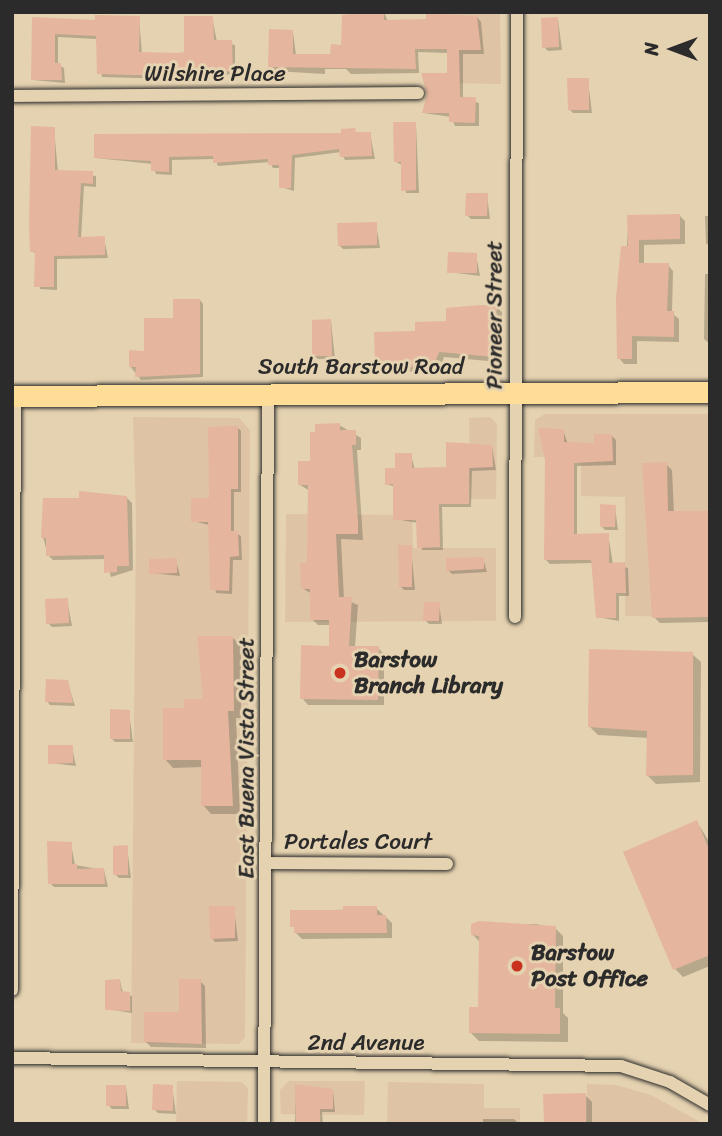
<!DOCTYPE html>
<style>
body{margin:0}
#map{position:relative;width:722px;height:1136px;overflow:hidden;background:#e5d2b0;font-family:Sriracha,sans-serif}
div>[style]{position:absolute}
.built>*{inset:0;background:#dec4a5}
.shadow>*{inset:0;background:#0003}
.building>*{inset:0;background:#e5b69d}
.roads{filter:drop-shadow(0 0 2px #2b2b2b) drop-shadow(0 0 2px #2b2b2b)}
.minor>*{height:12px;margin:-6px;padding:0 6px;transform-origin:6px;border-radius:6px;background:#e5d2b0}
.primary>*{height:21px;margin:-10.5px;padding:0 10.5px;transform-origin:10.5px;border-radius:10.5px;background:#fedd96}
.dots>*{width:19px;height:19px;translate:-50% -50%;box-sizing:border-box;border:4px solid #e5d2b0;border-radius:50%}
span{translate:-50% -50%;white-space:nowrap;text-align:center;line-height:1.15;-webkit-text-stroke:6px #e5d2b0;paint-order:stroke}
.street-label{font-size:23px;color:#2b2b2b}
.poi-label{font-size:23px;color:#2b2b2b;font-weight:700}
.left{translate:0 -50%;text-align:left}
.frame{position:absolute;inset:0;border:14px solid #2b2b2b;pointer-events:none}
.north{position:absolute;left:638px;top:14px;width:70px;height:70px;-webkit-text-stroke:5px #e5d2b0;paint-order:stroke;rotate:270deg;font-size:19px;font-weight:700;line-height:28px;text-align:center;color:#2b2b2b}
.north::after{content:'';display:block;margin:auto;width:24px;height:32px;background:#2b2b2b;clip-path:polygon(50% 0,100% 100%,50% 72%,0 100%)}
</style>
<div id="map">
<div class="built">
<div style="clip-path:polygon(447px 12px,500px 12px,501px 84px,447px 83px)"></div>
<div style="clip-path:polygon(545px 414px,710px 414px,710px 617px,625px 616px,625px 497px,581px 496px,581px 457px,534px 457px,535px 420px)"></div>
<div style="clip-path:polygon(133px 417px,239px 418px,250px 430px,245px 1037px,239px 1044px,131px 1043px,136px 518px)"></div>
<div style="clip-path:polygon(490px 417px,497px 424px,496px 499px,470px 499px,469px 418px)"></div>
<div style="clip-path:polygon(286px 514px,412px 515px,413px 548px,496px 548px,496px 621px,285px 622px)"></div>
<div style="clip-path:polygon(177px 1081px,242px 1082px,248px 1089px,247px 1124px,176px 1124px)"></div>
<div style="clip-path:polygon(289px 1081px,365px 1081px,364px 1115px,281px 1114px,280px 1090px)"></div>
<div style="clip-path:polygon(388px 1082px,484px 1084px,484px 1108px,520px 1108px,520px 1124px,387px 1124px)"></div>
<div style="clip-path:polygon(587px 1084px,616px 1085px,651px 1095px,704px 1124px,587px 1124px)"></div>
</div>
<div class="shadow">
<div style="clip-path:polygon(384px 12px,388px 22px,477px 17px,481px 22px,484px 54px,463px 54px,463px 98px,479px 103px,479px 126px,455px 126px,451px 117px,424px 113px,448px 75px,448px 53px,418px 52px,419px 73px,351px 74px,346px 69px,325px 69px,325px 74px,274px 71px,270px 66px,293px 32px,296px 55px,332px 56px)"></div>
<div style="clip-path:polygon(212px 17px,217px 42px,235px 45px,235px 74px,173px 79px,102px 77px,96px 39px,58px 37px,58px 65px,64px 68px,65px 83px,33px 80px,34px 19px,97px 22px,139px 18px,142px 54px,186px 54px)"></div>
<div style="clip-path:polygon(558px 19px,562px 50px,548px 51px,544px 47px)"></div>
<div style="clip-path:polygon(588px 80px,592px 113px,573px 113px,569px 109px)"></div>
<div style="clip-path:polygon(416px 124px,419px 193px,406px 193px,402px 165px,396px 162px)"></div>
<div style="clip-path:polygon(54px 128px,58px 172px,96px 176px,96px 187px,84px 186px,81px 239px,104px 238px,108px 258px,57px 259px,57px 290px,40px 289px,37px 254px,31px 251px)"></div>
<div style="clip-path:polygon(370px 133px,375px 159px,345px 160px,341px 152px,295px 158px,294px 191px,281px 187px,281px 168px,273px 168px,270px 162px,218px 166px,215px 159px,172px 160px,172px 175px,156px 174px,153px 164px,96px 158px)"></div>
<div style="clip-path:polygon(487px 195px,490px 219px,471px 219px,467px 215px)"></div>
<div style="clip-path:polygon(679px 215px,685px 221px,685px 244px,644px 245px,644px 265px,668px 265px,673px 271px,672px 313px,679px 319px,679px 342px,637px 341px,637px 364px,624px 364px,619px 358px,629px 216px)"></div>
<div style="clip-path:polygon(705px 216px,710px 216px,710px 247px,706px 243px)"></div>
<div style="clip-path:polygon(376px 224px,380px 248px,343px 249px,340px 246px)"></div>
<div style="clip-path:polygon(476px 254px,480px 276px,449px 272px)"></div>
<div style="clip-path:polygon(705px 274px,710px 274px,710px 344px,704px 339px)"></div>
<div style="clip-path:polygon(200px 300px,203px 304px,203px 377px,141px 380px,130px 366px)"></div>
<div style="clip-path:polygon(496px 307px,502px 312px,499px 362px,444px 357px,438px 373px,383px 370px,377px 364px,417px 333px)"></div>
<div style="clip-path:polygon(331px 321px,335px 359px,318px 359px,314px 356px)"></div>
<div style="clip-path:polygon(339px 425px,361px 438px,361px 450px,357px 450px,363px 540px,341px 539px,344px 599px,358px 605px,355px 647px,378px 648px,384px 654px,384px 705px,308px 705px,302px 698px,330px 647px,330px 625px,318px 625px,312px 619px,312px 594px,302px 588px,308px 565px,310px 491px,300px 485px)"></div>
<div style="clip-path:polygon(237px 427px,241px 431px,241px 492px,234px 492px,234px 532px,241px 536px,242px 560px,233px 560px,232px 594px,216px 593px,209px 525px,193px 521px,211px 500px)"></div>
<div style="clip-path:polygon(563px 430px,568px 444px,596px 445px,612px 436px,616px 440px,616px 465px,577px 466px,577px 535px,608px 534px,613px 564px,628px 568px,629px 596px,619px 596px,619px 621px,597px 617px,593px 563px,550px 564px,546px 560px)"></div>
<div style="clip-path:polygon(492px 447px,496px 470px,472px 471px,471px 507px,442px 507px,443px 550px,422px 550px,418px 523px,395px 519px,395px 487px,387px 484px,411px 455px,415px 470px,447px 469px)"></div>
<div style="clip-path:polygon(666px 464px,672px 470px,674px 513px,710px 515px,710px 622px,660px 623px,654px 617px)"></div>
<div style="clip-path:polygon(127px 498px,132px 503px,133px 570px,111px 577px,106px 559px,53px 560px,48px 555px,43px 537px)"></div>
<div style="clip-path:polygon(615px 507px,618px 530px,605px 530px,601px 526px)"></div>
<div style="clip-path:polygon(411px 547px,415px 590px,404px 590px,400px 586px)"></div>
<div style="clip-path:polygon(483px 558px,487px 572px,452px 574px,448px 570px)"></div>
<div style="clip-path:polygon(176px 560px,180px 576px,151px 573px)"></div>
<div style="clip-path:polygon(67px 600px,72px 626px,52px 627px,48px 623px)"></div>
<div style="clip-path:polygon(439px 604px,442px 624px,429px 624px,425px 620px)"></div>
<div style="clip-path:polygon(233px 638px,241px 646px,241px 718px,236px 718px,240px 814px,211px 814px,203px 805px,203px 767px,173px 768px,165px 759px,185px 710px,205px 701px)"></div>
<div style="clip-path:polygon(692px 654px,701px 662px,700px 782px,656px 784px,648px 776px,649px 738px,598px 735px,590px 727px)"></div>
<div style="clip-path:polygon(67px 681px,75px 706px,50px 705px,47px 701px)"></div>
<div style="clip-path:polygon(129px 712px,133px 742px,115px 742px,111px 738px)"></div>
<div style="clip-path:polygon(72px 747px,76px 766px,50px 763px)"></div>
<div style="clip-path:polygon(697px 822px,710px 843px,710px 966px,683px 977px,675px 969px)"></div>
<div style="clip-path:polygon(71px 844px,75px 865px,104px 870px,108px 887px,54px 887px,50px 883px)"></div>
<div style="clip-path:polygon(127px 847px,131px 878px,119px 878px,115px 874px)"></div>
<div style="clip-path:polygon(234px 908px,238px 941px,215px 942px,212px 938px)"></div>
<div style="clip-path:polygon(376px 908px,392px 923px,392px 938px,302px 939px,296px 933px,292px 912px)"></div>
<div style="clip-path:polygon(536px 924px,555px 928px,563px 936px,563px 1013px,568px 1018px,568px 1042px,479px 1041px,471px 1033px,480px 1009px,480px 942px,473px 935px,473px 926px)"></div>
<div style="clip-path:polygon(120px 981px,123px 993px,132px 996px,132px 1013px,107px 1009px)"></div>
<div style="clip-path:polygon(200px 981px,205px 986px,206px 1048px,151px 1047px,146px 1042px,181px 1013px)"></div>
<div style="clip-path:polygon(172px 1086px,176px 1114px,158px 1113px,154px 1109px)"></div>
<div style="clip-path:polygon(296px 1086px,333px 1090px,335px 1112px,322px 1112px,323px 1124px,295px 1124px)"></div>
<div style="clip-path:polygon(126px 1087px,129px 1109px,112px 1109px,108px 1105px)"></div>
<div style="clip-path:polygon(585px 1095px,592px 1102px,592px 1124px,544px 1124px)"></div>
<div style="clip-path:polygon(483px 1119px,514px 1119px,519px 1124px,483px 1124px)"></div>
<div style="clip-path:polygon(72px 1122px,74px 1124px,39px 1124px,39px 1123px)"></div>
</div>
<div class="building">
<div style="clip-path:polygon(367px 12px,384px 12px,384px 20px,426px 19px,426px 13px,477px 16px,481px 50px,459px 50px,460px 97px,476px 97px,475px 123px,449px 122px,449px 113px,422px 113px,427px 94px,421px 73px,447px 73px,447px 49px,415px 49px,416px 69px,268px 67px,269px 29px,293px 30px,293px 54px,330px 54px,331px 44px,341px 45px,342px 15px)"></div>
<div style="clip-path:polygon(95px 15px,140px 16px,139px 52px,176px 53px,184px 52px,184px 16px,213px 16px,214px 40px,232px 40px,233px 71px,169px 76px,97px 74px,96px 36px,55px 34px,55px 63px,61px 63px,62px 80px,31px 80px,32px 17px,95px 20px)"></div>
<div style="clip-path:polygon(558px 17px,559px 47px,542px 48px,541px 18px)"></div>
<div style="clip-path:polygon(567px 78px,589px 78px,589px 110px,568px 110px)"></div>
<div style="clip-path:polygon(393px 122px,416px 122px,416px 190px,401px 191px,401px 162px,394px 162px)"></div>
<div style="clip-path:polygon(31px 126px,55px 127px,55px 170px,93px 171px,93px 184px,81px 183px,78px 237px,105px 236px,105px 255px,54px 256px,54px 287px,34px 287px,35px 252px,30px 252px,29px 224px)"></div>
<div style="clip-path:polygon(355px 128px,356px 132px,371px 132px,372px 156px,340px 157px,339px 149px,292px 155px,291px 188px,279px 188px,279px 165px,268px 165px,268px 159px,213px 163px,213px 156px,169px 157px,169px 172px,151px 171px,151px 161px,94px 158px,94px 134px,341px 133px,341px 129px)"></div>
<div style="clip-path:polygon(466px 193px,488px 193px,487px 216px,465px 216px)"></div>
<div style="clip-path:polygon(680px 214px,680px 239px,639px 240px,639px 263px,669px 263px,667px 311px,674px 311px,674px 337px,632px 336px,632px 359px,617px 359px,616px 298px,621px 246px,628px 246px,627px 215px)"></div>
<div style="clip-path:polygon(377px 222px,377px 245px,338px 246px,337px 223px)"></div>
<div style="clip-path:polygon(448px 252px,477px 253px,477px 273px,447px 273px)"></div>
<div style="clip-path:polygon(173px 299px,200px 299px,200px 374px,135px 377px,136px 367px,129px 367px,129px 350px,144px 351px,144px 318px,173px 318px)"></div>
<div style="clip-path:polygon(480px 305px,497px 305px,494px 357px,439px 352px,433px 368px,375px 365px,374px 332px,415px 331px,415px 322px,446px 321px,446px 308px)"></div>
<div style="clip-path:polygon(331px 319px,332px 356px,312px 356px,312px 320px)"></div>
<div style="clip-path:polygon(340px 423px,340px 430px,356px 430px,356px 445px,352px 445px,358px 521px,358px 534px,336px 534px,339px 597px,352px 597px,349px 646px,379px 646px,378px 700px,300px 699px,301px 645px,329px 646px,329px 620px,310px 620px,310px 589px,301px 589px,300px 563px,307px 563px,308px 485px,298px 485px,298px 461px,310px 461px,310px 432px,315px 432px,315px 424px)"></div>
<div style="clip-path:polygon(238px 426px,238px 489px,231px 489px,231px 531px,238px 531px,239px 556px,230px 557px,229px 591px,210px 590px,208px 522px,191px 522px,191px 498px,209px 498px,208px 427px)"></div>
<div style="clip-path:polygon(538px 428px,564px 429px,564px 442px,594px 443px,594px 434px,612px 434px,613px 461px,574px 463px,574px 534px,609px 533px,609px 563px,625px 562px,626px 593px,616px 593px,616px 618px,596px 618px,591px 560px,544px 560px,545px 460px)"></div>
<div style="clip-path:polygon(446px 442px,492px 445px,493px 467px,469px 468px,469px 504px,439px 504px,440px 547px,417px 548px,416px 520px,393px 520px,393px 484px,385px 485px,385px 468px,395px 468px,395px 453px,412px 453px,412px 468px,446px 467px)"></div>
<div style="clip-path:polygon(667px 462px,668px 511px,708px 511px,709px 617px,652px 618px,642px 463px)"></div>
<div style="clip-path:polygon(79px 491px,127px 496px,129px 566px,117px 566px,117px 572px,104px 573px,104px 555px,46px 556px,46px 538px,41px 538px,43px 498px,79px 498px)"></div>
<div style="clip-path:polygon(600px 504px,616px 505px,615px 527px,600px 527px)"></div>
<div style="clip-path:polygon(398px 545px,412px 545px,412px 587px,399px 587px)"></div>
<div style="clip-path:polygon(484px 557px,484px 569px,446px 571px,446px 558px)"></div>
<div style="clip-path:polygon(177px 558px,177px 573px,149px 574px,149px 559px)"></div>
<div style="clip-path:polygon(68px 598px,69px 623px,46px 624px,45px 599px)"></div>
<div style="clip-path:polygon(424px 602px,440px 602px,439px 621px,423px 621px)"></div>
<div style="clip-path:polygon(197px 636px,233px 636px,234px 711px,228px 711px,233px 806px,201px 806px,201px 760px,163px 760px,163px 708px,184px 708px,184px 699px,203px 699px)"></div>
<div style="clip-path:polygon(589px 649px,693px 652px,693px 775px,646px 776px,647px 731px,588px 727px)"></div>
<div style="clip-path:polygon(46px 679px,68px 680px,73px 703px,45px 702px)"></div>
<div style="clip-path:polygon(110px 709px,130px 710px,130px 739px,110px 739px)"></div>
<div style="clip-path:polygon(48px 745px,73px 745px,73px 763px,48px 764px)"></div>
<div style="clip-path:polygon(697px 820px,710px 852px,710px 955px,673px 970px,623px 852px)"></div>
<div style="clip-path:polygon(47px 841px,72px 842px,72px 864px,77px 864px,77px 869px,104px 868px,105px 884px,48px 884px)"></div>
<div style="clip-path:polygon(128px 845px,128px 875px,113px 875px,113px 846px)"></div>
<div style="clip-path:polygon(209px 906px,235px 906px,235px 938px,210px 939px)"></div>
<div style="clip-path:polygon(343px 906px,377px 906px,377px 915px,386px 915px,387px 933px,294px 933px,294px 927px,290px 927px,290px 910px,343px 910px)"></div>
<div style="clip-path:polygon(479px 921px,556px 926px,555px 1008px,560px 1008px,560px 1034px,469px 1033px,469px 1007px,478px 1007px,479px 936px,471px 935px,471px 924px)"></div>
<div style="clip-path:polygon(120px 979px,121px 991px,130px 992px,130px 1011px,105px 1010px,105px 980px)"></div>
<div style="clip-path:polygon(179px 979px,201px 979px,202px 1044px,144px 1042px,144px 1012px,179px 1012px)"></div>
<div style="clip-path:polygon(153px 1084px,173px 1085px,173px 1111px,152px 1110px)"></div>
<div style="clip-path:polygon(295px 1084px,333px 1089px,333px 1109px,320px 1109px,320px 1124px,296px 1124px)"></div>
<div style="clip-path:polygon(106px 1085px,126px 1085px,126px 1106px,106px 1106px)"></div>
<div style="clip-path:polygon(586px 1093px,586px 1124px,544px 1124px,543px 1094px)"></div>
</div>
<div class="roads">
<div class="minor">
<div style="left:12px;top:96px;width:406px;rotate:-0.4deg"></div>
<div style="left:515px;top:617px;width:605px;rotate:-89.81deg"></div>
<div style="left:268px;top:863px;width:179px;rotate:0.3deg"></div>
<div style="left:12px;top:990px;width:594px;rotate:-89.71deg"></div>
<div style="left:12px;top:1058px;width:609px;rotate:0.75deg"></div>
<div style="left:621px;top:1066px;width:52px;rotate:18.1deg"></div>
<div style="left:670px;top:1082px;width:46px;rotate:29.9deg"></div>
<div style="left:264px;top:1124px;width:731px;rotate:-89.69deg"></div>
</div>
<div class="primary">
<div style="left:12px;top:396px;width:698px;rotate:-0.33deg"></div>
</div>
</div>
<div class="dots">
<div style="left:340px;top:673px;background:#c8321e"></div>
<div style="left:517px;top:966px;background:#c8321e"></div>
</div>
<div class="street-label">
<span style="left:215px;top:74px">Wilshire Place</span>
<span style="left:495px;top:315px;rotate:-90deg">Pioneer Street</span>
<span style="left:361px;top:367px">South Barstow Road</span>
<span style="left:247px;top:758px;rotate:-90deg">East Buena Vista Street</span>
<span style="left:358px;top:842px">Portales Court</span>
<span style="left:366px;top:1043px">2nd Avenue</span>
</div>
<div class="poi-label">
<span class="left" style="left:354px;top:673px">Barstow<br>Branch Library</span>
<span class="left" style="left:531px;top:966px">Barstow<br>Post Office</span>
</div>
<div class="frame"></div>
<div class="north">N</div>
</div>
